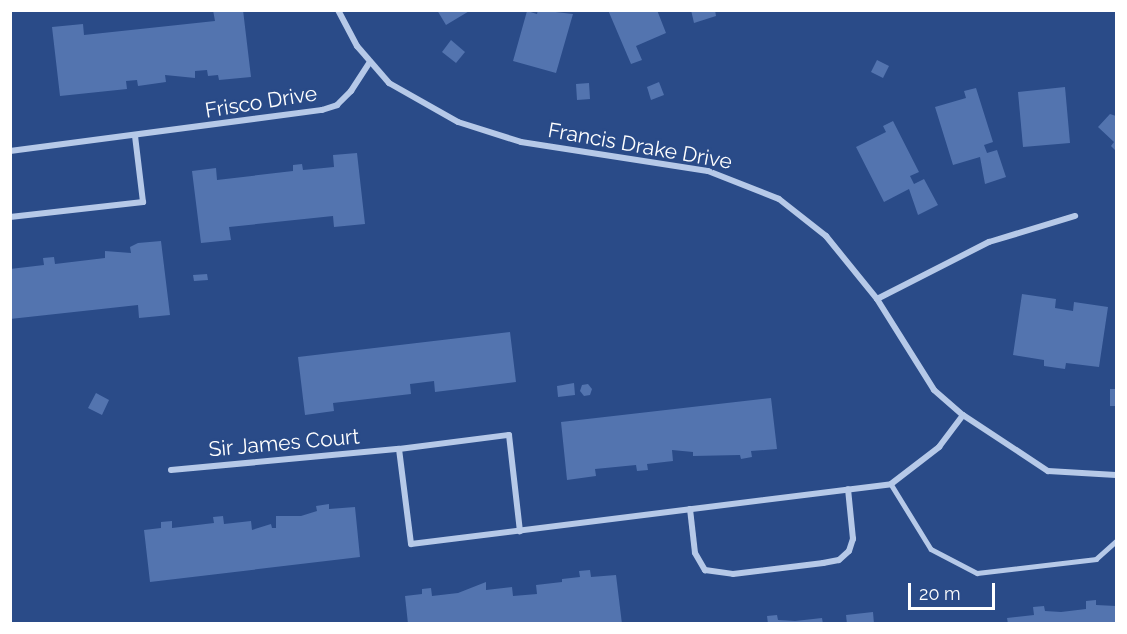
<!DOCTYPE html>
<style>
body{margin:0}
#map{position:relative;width:1127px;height:634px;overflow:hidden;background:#2a4b88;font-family:Raleway,sans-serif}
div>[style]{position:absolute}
.building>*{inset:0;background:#5374af}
.service>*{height:4.5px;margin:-2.25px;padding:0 2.25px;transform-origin:2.25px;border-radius:2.25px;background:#b6c9e8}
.minor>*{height:6px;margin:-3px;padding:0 3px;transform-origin:3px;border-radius:3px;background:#b6c9e8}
span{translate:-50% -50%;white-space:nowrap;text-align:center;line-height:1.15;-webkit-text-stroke:4.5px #2a4b88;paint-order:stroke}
.street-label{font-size:21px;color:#fff}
.frame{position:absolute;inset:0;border:12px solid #fff;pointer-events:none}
.scale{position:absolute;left:908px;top:583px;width:87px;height:27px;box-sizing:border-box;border:3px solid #fff;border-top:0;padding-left:8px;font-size:18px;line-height:21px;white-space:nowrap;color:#fff;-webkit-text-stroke:4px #2a4b88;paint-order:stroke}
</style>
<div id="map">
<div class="building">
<div style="clip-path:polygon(213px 10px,243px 10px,251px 77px,219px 80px,218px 75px,208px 76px,207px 70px,195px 71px,195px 78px,165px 75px,166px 82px,138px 86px,137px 80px,126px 81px,127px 89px,60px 96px,52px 27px,83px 24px,84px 35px,215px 21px)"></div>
<div style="clip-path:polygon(437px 10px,471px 10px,446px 25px)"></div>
<div style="clip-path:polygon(538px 10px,573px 14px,556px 73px,513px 61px,527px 11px,537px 14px)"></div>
<div style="clip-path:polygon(608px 10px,657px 10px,666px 33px,636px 46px,642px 60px,631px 64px)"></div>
<div style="clip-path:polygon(691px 10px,715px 10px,716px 16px,694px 23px)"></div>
<div style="clip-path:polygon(451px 40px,465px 52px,456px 63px,442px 52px)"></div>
<div style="clip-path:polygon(877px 60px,889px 66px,883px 78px,871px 72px)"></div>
<div style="clip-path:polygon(659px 82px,664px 95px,651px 100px,647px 87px)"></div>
<div style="clip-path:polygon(589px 83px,590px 99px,577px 100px,576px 84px)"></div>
<div style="clip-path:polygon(1065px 87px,1070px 143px,1023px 147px,1018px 92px)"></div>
<div style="clip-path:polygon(976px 88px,993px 142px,984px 145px,987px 153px,997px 150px,1006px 177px,985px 184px,980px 157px,953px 165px,935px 107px,966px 98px,964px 91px)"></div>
<div style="clip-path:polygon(1110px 114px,1116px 116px,1116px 151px,1111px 146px,1114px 142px,1098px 127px)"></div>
<div style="clip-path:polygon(893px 121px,919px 172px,910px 176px,914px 184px,924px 179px,938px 205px,918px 215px,909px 189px,884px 202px,856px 147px,886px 132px,883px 126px)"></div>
<div style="clip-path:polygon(357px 153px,365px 224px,334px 227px,333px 216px,229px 227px,231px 240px,201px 243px,192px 171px,216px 168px,217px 180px,293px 171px,293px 165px,302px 164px,303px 170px,334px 167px,333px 155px)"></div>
<div style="clip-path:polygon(161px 241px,170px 315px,139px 318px,138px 305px,10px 319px,10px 269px,44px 265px,43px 258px,54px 257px,55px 264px,105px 258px,105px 251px,131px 253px,130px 247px,138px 243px)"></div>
<div style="clip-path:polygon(207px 274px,208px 280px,194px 281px,193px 275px)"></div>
<div style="clip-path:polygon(1022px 294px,1056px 299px,1055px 308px,1073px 311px,1074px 302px,1108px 307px,1099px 367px,1066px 363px,1065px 369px,1044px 366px,1044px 360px,1013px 355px)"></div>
<div style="clip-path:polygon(510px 332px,516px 382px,435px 392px,434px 381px,410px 384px,411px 394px,333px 403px,334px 411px,305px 415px,298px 357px)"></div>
<div style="clip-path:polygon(574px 383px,575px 395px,558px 397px,557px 386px)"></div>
<div style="clip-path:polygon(588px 384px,592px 389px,590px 395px,584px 396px,580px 391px,582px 385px)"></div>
<div style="clip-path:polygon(1110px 389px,1116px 389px,1116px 406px,1110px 406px)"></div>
<div style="clip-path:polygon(96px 393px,109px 400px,102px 415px,88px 408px)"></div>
<div style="clip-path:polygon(771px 398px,777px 449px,751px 451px,752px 457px,741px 459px,740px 455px,693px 456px,693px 452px,672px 450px,673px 461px,647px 464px,648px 470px,637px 471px,636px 465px,595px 469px,596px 476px,567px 480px,561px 422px)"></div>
<div style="clip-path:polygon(329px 504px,329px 509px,355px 507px,360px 557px,150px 582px,144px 530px,161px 528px,161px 522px,172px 521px,172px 528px,214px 523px,213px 517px,223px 516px,224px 524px,251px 521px,252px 530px,271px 524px,272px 528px,276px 528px,276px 516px,301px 516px,317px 511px,316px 506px)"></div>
<div style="clip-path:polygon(590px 570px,591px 577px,616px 575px,622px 624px,408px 624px,405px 596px,422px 594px,422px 589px,431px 588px,432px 596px,458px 593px,486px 582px,486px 590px,512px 587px,513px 596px,537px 594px,536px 585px,562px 582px,562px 579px,580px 577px,579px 571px)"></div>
<div style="clip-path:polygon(1096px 600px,1096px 605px,1116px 606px,1116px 624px,1008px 624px,1007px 618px,1034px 615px,1033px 607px,1044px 606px,1045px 611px,1061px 612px,1086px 609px,1086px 601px)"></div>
<div style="clip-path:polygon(873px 612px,874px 624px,847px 624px,846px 615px)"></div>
<div style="clip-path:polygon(777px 615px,778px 620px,795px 621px,822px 618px,823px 624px,768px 624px,767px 616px)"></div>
</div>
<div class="service">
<div style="left:891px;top:484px;width:76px;rotate:58.4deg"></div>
<div style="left:931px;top:549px;width:52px;rotate:27.6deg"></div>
<div style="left:977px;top:573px;width:120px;rotate:-6.7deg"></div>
<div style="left:1096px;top:559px;width:27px;rotate:-42deg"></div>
</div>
<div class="minor">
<div style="left:338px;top:10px;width:41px;rotate:62.2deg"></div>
<div style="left:357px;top:46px;width:49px;rotate:49.1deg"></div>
<div style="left:389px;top:83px;width:79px;rotate:29.5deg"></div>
<div style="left:458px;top:122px;width:66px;rotate:17.6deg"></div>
<div style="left:521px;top:142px;width:189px;rotate:8.8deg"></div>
<div style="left:708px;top:171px;width:76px;rotate:21.5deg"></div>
<div style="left:779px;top:199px;width:60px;rotate:38.2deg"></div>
<div style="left:826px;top:236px;width:81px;rotate:51deg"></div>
<div style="left:877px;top:299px;width:107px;rotate:57.9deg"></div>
<div style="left:934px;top:390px;width:38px;rotate:41deg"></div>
<div style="left:963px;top:415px;width:102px;rotate:33.4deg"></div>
<div style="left:1048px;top:471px;width:68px;rotate:3.4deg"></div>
<div style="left:10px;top:151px;width:315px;rotate:-7.5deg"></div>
<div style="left:322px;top:110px;width:16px;rotate:-18deg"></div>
<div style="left:337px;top:105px;width:20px;rotate:-45deg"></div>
<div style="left:351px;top:91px;width:35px;rotate:-57deg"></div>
<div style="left:10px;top:217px;width:134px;rotate:-6.4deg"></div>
<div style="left:143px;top:202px;width:66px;rotate:-96.9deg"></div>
<div style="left:877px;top:299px;width:126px;rotate:-27deg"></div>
<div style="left:989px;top:242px;width:90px;rotate:-16.8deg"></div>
<div style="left:399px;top:449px;width:111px;rotate:-7.3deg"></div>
<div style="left:509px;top:435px;width:97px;rotate:83.5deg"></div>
<div style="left:171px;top:470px;width:229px;rotate:-5.3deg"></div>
<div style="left:399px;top:449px;width:96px;rotate:82.8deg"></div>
<div style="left:411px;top:544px;width:484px;rotate:-7.1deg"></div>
<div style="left:891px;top:484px;width:61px;rotate:-37.6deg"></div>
<div style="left:939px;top:447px;width:40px;rotate:-53deg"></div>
<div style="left:690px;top:509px;width:44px;rotate:83.5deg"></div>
<div style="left:695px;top:553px;width:20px;rotate:60deg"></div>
<div style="left:705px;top:570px;width:28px;rotate:8deg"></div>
<div style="left:733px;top:574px;width:91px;rotate:-7deg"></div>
<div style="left:823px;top:563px;width:16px;rotate:-11deg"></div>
<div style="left:839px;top:560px;width:13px;rotate:-42deg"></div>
<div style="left:849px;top:551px;width:13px;rotate:-72deg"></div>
<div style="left:853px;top:539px;width:50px;rotate:-95.7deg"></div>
</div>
<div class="street-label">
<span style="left:261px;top:102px;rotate:-9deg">Frisco Drive</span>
<span style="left:640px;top:146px;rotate:10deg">Francis Drake Drive</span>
<span style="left:284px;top:443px;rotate:-5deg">Sir James Court</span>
</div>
<div class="frame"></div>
<div class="scale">20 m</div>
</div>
